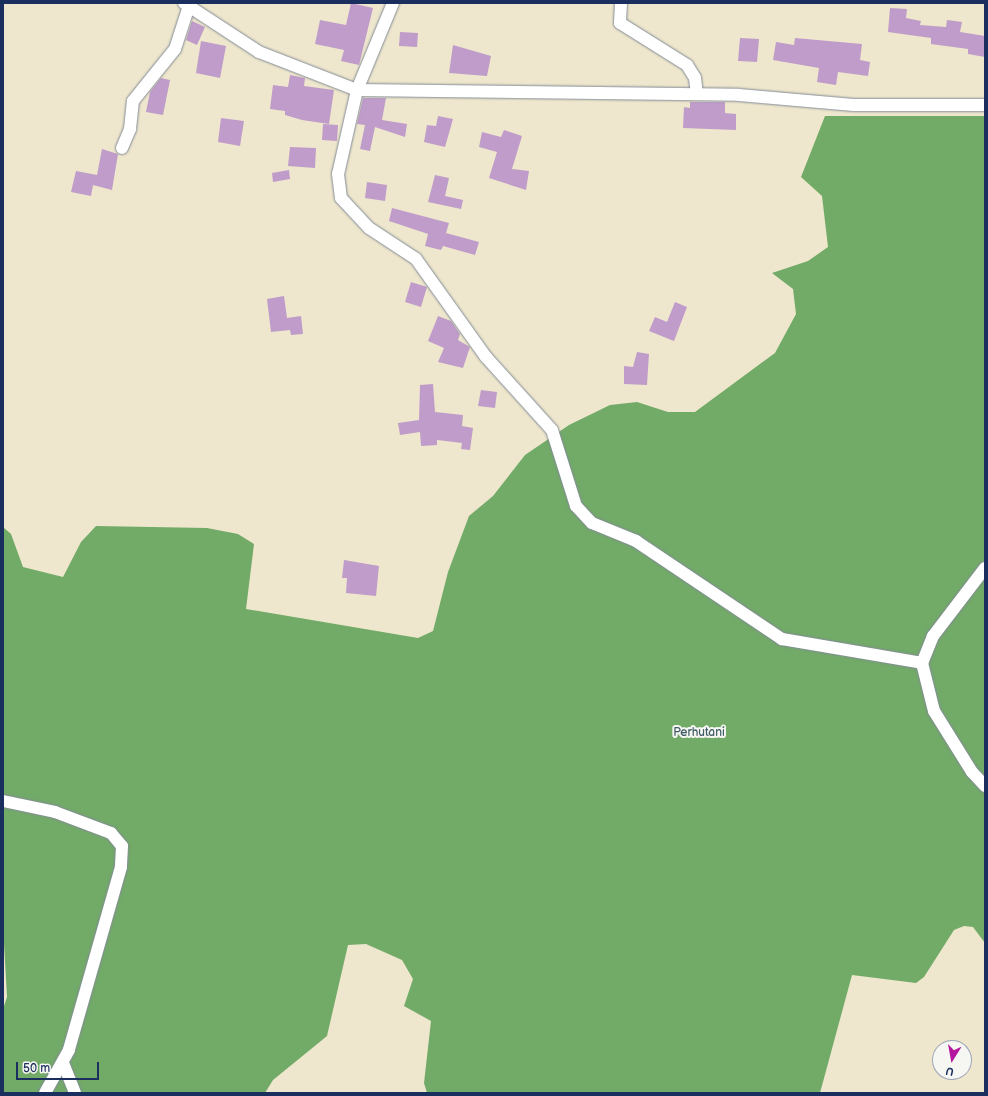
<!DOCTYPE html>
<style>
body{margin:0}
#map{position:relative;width:988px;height:1096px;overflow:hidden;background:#eee7cd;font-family:"Balsamiq Sans",sans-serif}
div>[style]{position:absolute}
.forest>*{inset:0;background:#72aa68}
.building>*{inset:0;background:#bf9cc9}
.roads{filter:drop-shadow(0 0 1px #848b96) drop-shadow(0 0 1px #848b96)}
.minor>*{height:12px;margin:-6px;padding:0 6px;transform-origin:6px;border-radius:6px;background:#fff}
span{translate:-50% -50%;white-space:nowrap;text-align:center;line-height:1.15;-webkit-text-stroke:4px #f6f6f2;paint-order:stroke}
.park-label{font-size:12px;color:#3e5c66}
.frame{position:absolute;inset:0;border:4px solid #1b2f5e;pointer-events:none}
.north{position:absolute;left:932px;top:1040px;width:40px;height:40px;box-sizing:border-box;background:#f6f6f2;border:1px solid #9ea6b7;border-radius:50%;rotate:191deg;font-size:11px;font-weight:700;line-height:16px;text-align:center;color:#1b2f5e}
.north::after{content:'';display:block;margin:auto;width:14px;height:18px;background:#b5179e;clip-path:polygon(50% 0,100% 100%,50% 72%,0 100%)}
.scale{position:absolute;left:16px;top:1062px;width:83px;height:18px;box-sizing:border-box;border:2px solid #1b2f5e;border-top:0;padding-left:5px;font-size:12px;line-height:14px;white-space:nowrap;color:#1b2f5e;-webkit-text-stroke:3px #f6f6f2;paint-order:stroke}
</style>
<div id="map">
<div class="forest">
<div style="clip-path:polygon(825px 116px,985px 116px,985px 943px,973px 927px,964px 926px,954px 930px,924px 977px,916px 983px,852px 975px,820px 1093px,427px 1093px,424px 1083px,431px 1021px,404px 1006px,413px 979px,402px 960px,366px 944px,348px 945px,327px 1036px,273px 1080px,265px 1093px,3px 1093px,3px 1009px,7px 997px,3px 926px,3px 527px,11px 534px,23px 567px,63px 577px,81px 542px,96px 526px,207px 528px,238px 534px,254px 544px,246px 609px,418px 638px,433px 631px,448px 572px,469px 516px,493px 496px,525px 455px,569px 425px,610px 405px,637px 402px,668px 412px,695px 412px,775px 353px,796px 314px,793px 289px,772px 273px,808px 261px,828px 247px,822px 196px,801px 177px)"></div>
</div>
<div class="building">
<div style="clip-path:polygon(351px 3px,373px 8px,359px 65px,341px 61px,344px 50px,315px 44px,320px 20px,346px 25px)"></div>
<div style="clip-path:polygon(890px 8px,907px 9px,906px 18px,921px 21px,920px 25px,946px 27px,947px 20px,962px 22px,960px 32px,985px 36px,985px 57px,968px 54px,968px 49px,931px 44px,931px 38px,888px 32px)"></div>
<div style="clip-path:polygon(192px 21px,205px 27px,197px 45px,186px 40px)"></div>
<div style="clip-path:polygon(400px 32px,418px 33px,417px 47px,399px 46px)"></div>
<div style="clip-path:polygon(740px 38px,759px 39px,757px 62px,738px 61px)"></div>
<div style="clip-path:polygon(795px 38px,862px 44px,860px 60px,870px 62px,868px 76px,838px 72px,836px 85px,817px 82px,819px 68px,773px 60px,776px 42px,794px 45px)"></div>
<div style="clip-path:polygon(201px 41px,226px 46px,220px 78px,196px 73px)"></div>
<div style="clip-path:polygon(453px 45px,491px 56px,487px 76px,449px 73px)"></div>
<div style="clip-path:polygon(290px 75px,305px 78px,304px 86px,334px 90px,329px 124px,302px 120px,285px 115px,285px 111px,270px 109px,273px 85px,288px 87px)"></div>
<div style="clip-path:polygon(161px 78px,170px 80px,163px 115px,146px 112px,150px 92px)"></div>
<div style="clip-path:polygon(363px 98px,386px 98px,382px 120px,407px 124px,405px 137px,375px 127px,370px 151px,360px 149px,365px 125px,357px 124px)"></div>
<div style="clip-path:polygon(690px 102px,725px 102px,725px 113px,736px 114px,736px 130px,683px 128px,684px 107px,690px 108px)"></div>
<div style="clip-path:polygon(438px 116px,453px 119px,445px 147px,424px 142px,427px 125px,436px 126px)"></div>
<div style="clip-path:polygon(221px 118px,244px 121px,240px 146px,218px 142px)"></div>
<div style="clip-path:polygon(323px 124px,338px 125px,337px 141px,322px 140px)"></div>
<div style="clip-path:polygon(504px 130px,522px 136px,512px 169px,529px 171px,526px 190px,489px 178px,497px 152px,479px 147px,482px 132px,501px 137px)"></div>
<div style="clip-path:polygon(290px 147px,316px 148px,315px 168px,288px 166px)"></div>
<div style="clip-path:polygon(102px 149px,118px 154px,112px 190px,93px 185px,91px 196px,71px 192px,76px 171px,97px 175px)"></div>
<div style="clip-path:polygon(289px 170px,290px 179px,273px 182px,272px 173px)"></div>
<div style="clip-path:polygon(435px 175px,449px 178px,445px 196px,463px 200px,461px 209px,428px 202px)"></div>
<div style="clip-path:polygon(367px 182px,387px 185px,385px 201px,365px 198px)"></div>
<div style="clip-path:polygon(392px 208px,449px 223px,446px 233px,479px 242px,475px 255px,443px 246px,441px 250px,425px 246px,428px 234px,389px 221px)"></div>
<div style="clip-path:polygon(411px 282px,427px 287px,421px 307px,405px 302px)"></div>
<div style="clip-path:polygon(284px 296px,287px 318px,301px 316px,303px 334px,291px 335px,290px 330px,271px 332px,267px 299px)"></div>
<div style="clip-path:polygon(675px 302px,687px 307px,674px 341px,649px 331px,655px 317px,667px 322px)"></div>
<div style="clip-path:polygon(438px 316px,451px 321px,460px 334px,458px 340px,470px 347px,463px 368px,438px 362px,444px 348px,428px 341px)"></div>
<div style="clip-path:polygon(637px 352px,649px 354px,647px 385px,624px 384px,624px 366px,633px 367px)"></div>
<div style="clip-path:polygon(433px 384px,435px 412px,463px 415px,462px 426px,473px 428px,470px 450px,461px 449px,462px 443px,437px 440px,437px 445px,421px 446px,420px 432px,400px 435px,398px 423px,419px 420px,420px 385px)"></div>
<div style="clip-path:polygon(481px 390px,497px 392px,495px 408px,478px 406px)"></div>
<div style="clip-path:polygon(344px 560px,379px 566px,376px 596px,346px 593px,347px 578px,342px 578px)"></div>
</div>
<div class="roads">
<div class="minor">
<div style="left:184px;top:3px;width:90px;rotate:33.2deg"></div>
<div style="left:259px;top:52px;width:105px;rotate:21.2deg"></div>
<div style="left:357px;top:90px;width:382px;rotate:0.7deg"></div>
<div style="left:739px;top:95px;width:115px;rotate:5deg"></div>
<div style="left:854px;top:105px;width:131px"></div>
<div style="left:393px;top:3px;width:94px;rotate:112.5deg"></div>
<div style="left:357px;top:90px;width:86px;rotate:102.7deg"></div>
<div style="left:338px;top:174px;width:24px;rotate:83deg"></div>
<div style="left:341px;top:198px;width:41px;rotate:47deg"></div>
<div style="left:369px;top:228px;width:56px;rotate:33.4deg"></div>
<div style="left:416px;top:259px;width:120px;rotate:54.5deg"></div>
<div style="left:486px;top:357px;width:98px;rotate:47.9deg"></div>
<div style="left:552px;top:430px;width:80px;rotate:72.5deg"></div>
<div style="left:576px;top:506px;width:23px;rotate:47deg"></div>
<div style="left:592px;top:523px;width:48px;rotate:22.2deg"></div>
<div style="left:636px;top:541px;width:176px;rotate:33.9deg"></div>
<div style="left:782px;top:639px;width:142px;rotate:9.7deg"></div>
<div style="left:621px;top:3px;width:20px;rotate:93deg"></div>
<div style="left:620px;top:23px;width:79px;rotate:32.1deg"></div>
<div style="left:687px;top:65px;width:15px;rotate:58deg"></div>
<div style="left:695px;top:78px;width:16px;rotate:83deg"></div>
<div style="left:122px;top:148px;width:21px;rotate:-67deg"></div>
<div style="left:130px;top:129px;width:28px;rotate:-84deg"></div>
<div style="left:133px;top:101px;width:67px;rotate:-51.1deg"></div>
<div style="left:175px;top:49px;width:45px;rotate:-72deg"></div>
<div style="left:985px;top:568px;width:86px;rotate:127.4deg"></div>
<div style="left:933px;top:636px;width:29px;rotate:112deg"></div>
<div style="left:922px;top:663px;width:49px;rotate:76deg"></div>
<div style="left:934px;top:711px;width:72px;rotate:58.1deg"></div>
<div style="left:972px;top:772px;width:19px;rotate:47deg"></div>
<div style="left:3px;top:801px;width:53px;rotate:11.9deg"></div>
<div style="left:55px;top:812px;width:60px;rotate:20.6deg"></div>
<div style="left:111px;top:833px;width:17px;rotate:50deg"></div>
<div style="left:122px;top:846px;width:21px;rotate:93deg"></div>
<div style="left:121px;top:867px;width:190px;rotate:105.9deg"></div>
<div style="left:69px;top:1050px;width:49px;rotate:119.2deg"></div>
<div style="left:63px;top:1063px;width:32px;rotate:68deg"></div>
</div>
</div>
<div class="park-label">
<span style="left:699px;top:733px">Perhutani</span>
</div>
<div class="frame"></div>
<div class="north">U</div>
<div class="scale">50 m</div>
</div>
